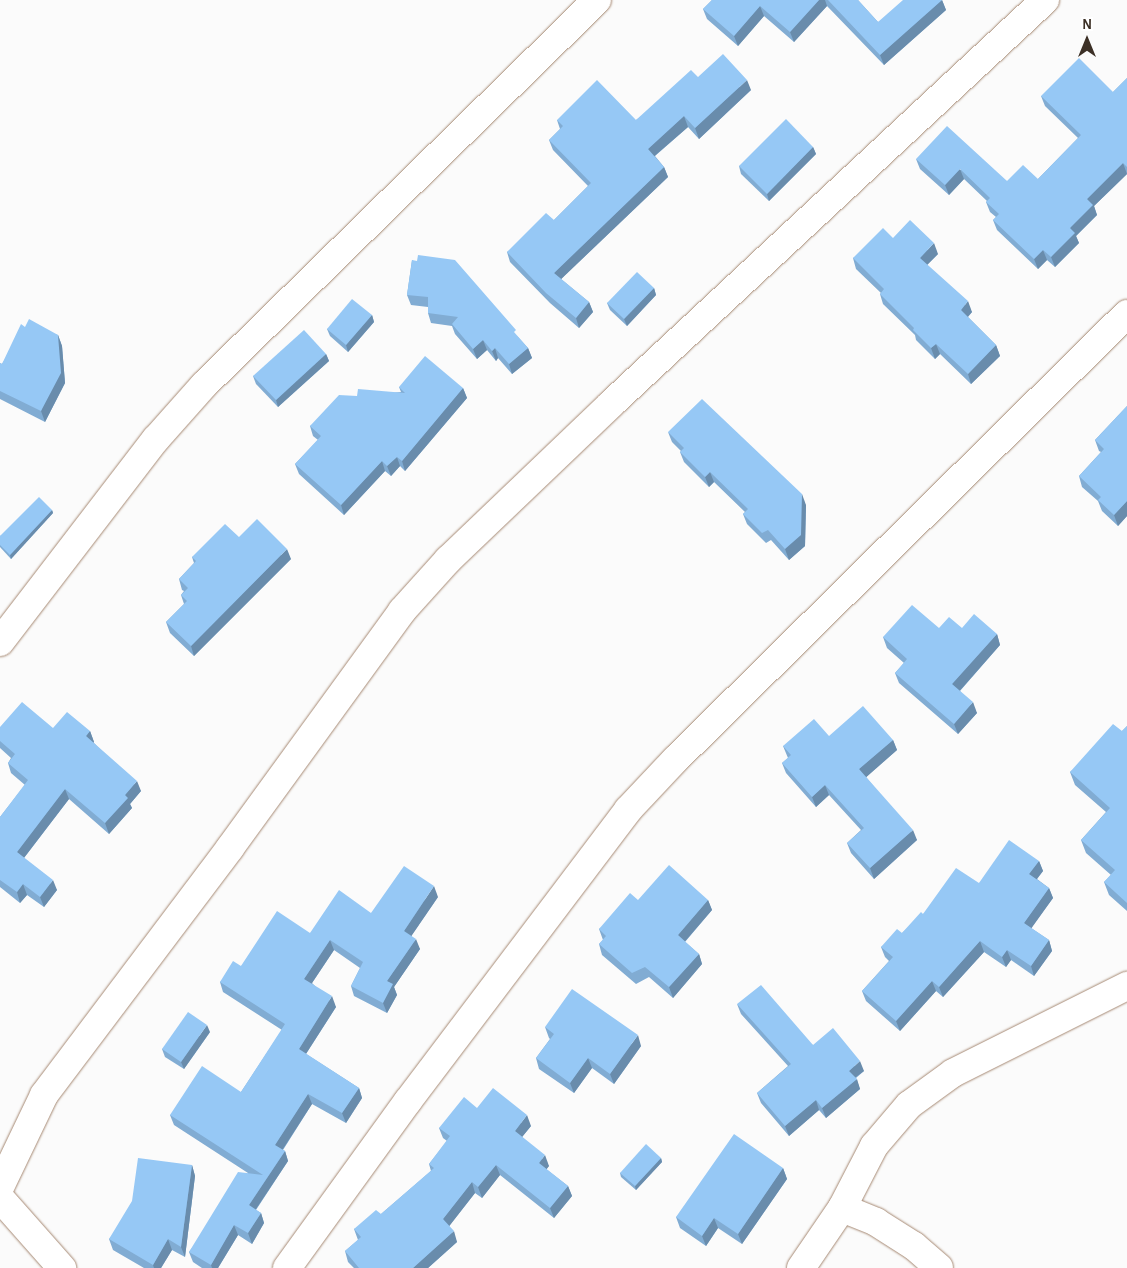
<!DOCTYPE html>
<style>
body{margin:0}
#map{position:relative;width:1127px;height:1268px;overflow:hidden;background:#fbfbfb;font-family:"Alegreya Sans",sans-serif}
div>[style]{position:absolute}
.roads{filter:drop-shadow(0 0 1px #a68973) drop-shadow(0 0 1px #a68973)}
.minor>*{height:28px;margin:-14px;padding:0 14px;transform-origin:14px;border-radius:14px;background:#fff}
.wall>*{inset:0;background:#81acd3}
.shaded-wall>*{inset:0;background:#698cac}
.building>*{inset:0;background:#96c8f5}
span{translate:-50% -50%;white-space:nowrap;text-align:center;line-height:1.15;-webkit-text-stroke:5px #fff;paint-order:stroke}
.north{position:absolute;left:1062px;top:15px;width:50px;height:50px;-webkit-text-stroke:4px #fff;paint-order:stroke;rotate:0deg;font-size:14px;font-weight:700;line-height:20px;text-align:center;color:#3c3026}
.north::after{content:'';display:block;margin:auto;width:18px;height:22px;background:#3c3026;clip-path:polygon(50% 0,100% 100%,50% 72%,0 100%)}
</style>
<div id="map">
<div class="roads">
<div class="minor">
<div style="left:0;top:642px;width:256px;rotate:-52.5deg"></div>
<div style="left:156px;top:439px;width:72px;rotate:-48.4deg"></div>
<div style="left:204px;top:385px;width:550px;rotate:-44.41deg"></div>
<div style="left:0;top:1187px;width:102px;rotate:-64.4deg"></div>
<div style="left:44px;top:1095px;width:309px;rotate:-53deg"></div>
<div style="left:230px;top:848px;width:293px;rotate:-54deg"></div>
<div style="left:402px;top:611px;width:69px;rotate:-48deg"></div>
<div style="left:448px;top:560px;width:226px;rotate:-43.7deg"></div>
<div style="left:611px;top:404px;width:593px;rotate:-42.95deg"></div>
<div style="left:0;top:1198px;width:94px;rotate:48.5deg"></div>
<div style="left:842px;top:1208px;width:37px;rotate:22deg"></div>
<div style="left:876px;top:1222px;width:45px;rotate:32.3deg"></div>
<div style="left:914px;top:1246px;width:33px;rotate:41deg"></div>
<div style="left:287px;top:1268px;width:206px;rotate:-54.1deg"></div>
<div style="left:408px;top:1101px;width:365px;rotate:-52.9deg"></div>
<div style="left:628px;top:810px;width:69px;rotate:-46.8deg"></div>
<div style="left:675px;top:760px;width:635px;rotate:-44.62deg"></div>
<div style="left:801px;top:1268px;width:73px;rotate:-55.7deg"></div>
<div style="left:842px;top:1208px;width:70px;rotate:-62.7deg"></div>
<div style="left:874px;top:1146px;width:54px;rotate:-49.5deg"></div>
<div style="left:909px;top:1105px;width:54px;rotate:-36deg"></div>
<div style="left:953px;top:1073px;width:195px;rotate:-26.6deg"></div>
</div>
</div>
<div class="wall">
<div style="clip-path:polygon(712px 0,858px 0,878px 22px,942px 0,946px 10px,884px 65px,827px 6px,794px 42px,764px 16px,738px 46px,707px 19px,703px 9px)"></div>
<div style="clip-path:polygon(698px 77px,751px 90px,699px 139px,688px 127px,655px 156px,664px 167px,668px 177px,561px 279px,589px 302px,593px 312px,579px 328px,550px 303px,510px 262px,507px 252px,554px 220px,588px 186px,553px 150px,549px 140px,560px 129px,557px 120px,636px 120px)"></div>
<div style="clip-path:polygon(1127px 78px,1127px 174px,1094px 206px,1097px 215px,1076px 236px,1079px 243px,1055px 267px,1047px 260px,1038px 269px,997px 230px,993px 220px,996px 217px,990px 212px,986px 202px,987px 201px,964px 179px,949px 195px,920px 169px,916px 159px,1007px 181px,1038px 179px,1078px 138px,1045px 106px,1041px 96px,1113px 92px)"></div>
<div style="clip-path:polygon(813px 147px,816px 154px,769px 201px,741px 174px,739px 166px)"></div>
<div style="clip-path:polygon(893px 238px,938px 254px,927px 265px,972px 312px,968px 317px,996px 345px,1000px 356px,971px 384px,940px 354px,935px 359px,916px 340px,915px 335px,883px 304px,880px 294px,881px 293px,856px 269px,853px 258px)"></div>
<div style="clip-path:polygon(412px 260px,518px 337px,528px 348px,532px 358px,512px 374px,498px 358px,496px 361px,487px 350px,477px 359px,455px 334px,452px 326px,431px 323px,428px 313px,428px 307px,411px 305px,407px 295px)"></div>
<div style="clip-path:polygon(654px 288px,656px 295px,627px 326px,610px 310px,607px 303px)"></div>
<div style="clip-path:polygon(372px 315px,374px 322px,348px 352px,330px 336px,327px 329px)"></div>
<div style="clip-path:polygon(25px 327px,58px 335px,62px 346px,65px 383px,45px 422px,0 399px,0 363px,2px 364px)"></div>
<div style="clip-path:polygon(326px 354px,329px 361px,278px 407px,256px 384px,253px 376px)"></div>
<div style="clip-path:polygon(399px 387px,463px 388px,467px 398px,405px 471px,400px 466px,391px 476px,385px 471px,344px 515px,299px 474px,295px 464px,318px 440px,313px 436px,310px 426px,357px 396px,401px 392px)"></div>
<div style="clip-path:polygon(1127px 406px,1127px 516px,1118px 526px,1102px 511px,1098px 501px,1082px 487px,1079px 476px,1101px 452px,1099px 451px,1095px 440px)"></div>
<div style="clip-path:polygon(668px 432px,806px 505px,805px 546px,789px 560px,771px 540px,766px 543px,747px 524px,743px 514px,745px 512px,714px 482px,709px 487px,684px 462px,680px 452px,681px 451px,672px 442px)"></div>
<div style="clip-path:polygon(52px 510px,53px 513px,11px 559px,0 547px,0 536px)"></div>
<div style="clip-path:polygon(239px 537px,291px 559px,194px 656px,170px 633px,166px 622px,184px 604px,181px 595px,184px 591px,182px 590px,179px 579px,194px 563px,192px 557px)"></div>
<div style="clip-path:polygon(939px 628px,962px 628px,997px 634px,1000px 645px,960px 691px,977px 713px,958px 734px,899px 683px,895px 673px,904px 663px,887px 648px,883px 637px)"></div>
<div style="clip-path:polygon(1127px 726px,1127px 911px,1109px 895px,1104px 882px,1111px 875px,1086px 853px,1081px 840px,1106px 812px,1075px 785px,1070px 772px,1122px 731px)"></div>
<div style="clip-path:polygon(0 727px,53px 728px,90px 731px,94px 742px,93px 742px,141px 791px,130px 804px,132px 808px,109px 834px,69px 799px,24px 858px,57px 890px,44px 907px,27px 895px,20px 903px,0 887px,0 817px,25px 785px,11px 773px,8px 763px,11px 758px,0 748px)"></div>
<div style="clip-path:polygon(829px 736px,893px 740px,897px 750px,866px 777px,917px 840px,874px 879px,851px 853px,847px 843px,861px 830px,829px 795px,816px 807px,786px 773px,782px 763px,788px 758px,783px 746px)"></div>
<div style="clip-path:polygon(1039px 861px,1043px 871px,1037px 879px,1049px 888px,1053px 898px,1031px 928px,1049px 940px,1052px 951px,1034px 976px,1011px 960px,1006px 967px,984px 952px,943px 997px,936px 991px,900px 1031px,866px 1001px,862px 991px,889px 961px,885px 957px,881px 947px,902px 933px,923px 914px,979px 883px)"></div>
<div style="clip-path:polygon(438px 897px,411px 936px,420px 949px,394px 987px,397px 995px,387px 1013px,354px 996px,351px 986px,360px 968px,334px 950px,312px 983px,336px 1007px,306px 1054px,359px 1088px,362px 1098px,346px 1123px,312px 1104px,283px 1150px,285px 1151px,288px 1161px,256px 1210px,261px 1213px,264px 1223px,252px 1244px,238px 1235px,218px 1268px,202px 1268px,193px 1262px,189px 1252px,248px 1173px,174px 1125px,170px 1115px,241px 1092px,282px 1030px,223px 992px,220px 982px,241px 966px,310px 933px,371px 913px)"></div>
<div style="clip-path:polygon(638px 900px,708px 900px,712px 910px,685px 942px,699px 954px,702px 964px,673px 998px,649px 977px,636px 984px,602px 955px,599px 944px,603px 940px,599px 929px)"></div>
<div style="clip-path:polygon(737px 1004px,813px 1045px,864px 1071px,856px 1078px,860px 1089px,826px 1118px,819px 1110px,789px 1136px,761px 1103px,757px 1093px,788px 1066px,741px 1014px)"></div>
<div style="clip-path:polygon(545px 1027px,641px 1046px,614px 1084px,592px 1068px,574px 1093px,539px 1069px,536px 1058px,550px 1039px,549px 1038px)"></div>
<div style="clip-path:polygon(210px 1032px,184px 1069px,165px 1057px,162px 1049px)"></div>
<div style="clip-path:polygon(477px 1108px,531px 1126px,522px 1137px,549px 1166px,546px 1169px,568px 1186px,572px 1196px,554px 1218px,500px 1175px,482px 1198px,475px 1193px,449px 1226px,457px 1242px,428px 1268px,354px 1268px,348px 1262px,345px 1251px,358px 1240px,354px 1229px,381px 1214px,431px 1171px,429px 1164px,447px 1141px,443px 1138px,439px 1128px)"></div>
<div style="clip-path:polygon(661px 1158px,662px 1162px,636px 1190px,621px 1177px,620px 1173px)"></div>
<div style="clip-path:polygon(192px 1165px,195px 1176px,185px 1257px,172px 1250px,161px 1268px,144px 1268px,113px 1250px,109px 1239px)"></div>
<div style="clip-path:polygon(783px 1168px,787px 1179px,742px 1244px,718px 1228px,706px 1246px,680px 1228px,676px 1217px)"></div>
</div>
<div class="shaded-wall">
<div style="clip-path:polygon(819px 0,825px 0,827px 6px,794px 42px,790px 32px)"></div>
<div style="clip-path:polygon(942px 0,946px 10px,884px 65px,880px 55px)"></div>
<div style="clip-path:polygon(760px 6px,764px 16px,738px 46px,734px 36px)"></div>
<div style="clip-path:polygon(747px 80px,751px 90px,699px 139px,695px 128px)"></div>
<div style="clip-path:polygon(684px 116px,688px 127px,651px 159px,648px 149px)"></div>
<div style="clip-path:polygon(813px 147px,816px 154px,769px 201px,767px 194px)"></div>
<div style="clip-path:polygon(1123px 163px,1127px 174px,1094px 206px,1097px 215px,1076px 236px,1079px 243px,1055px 267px,1051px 257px,1070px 228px,1087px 199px)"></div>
<div style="clip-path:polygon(664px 167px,668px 177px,557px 283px,554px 273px)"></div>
<div style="clip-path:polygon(960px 169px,964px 179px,949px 195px,945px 185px)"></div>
<div style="clip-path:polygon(934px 243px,938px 254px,924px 268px,920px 258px)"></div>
<div style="clip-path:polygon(1043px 250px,1047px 260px,1038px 269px,1034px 259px)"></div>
<div style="clip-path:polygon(654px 288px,656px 295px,627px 326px,624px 319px)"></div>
<div style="clip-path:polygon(968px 301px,972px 312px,964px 321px,961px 310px)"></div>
<div style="clip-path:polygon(589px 302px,593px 312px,579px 328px,576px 318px)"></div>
<div style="clip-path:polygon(372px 315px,374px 322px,348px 352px,346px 345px)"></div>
<div style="clip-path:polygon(58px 335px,62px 346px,65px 383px,45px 422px,41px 411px)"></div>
<div style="clip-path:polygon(483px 340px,487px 350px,477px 359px,473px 349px)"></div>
<div style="clip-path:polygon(936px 344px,940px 354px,935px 359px,931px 348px)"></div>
<div style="clip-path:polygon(996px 345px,1000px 356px,971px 384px,968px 374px)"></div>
<div style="clip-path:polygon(495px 348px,498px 358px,496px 361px,492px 351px)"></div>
<div style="clip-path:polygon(528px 348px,532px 358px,512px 374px,509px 364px)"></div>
<div style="clip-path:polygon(326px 354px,329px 361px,278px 407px,276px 400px)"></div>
<div style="clip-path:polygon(463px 388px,467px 398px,405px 471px,402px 461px)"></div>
<div style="clip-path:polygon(397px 457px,400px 466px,391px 476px,387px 466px)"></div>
<div style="clip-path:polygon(382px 461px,385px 471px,344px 515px,341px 505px)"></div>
<div style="clip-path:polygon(710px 472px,714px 482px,709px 487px,705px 477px)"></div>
<div style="clip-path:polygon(802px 494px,806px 505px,805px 546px,789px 560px,785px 549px)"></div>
<div style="clip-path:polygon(1127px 501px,1127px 516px,1118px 526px,1114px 515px)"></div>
<div style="clip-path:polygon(52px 510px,53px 513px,11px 559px,10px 555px)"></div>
<div style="clip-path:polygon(287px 549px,291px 559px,194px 656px,191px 646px)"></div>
<div style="clip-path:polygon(997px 634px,1000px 645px,956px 695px,952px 684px)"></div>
<div style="clip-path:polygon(973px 702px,977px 713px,958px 734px,954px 724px)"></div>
<div style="clip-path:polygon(90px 731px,94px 742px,90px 747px,86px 736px)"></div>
<div style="clip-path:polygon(893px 740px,897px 750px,863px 780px,859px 769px)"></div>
<div style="clip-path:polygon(137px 781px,141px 791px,130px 804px,132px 808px,109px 834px,105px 823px,125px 795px)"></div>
<div style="clip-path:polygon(825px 785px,829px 795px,816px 807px,812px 797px)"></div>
<div style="clip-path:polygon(65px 789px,69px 799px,20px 863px,17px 852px)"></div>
<div style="clip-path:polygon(913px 830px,917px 840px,874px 879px,870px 868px)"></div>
<div style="clip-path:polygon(1039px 861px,1043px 871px,1033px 884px,1029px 874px)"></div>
<div style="clip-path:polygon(53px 880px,57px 890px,44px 907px,40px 897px)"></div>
<div style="clip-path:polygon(23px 884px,27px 895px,20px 903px,17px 892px)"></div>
<div style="clip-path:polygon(434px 886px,438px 897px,408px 941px,404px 931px)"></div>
<div style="clip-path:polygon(1049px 888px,1053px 898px,1028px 933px,1024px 923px)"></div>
<div style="clip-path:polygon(708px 900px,712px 910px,681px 946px,678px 935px)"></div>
<div style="clip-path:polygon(416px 939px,420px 949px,394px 987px,397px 995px,387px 1013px,383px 1003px,387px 981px)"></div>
<div style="clip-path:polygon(330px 940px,334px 950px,308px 989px,304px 979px)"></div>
<div style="clip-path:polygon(1049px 940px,1052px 951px,1034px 976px,1031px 966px)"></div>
<div style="clip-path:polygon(980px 941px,984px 952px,943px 997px,939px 987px)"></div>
<div style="clip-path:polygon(1007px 950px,1011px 960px,1006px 967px,1002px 957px)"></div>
<div style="clip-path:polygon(699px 954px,702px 964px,673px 998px,669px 987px)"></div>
<div style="clip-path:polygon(932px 981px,936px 991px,900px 1031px,896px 1021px)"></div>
<div style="clip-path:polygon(332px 996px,336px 1007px,302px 1060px,299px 1049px)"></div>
<div style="clip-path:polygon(207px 1025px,210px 1032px,184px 1069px,181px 1062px)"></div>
<div style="clip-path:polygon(638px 1035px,641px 1046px,614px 1084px,610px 1074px)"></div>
<div style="clip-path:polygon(588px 1058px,592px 1068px,574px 1093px,570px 1083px)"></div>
<div style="clip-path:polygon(860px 1061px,864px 1071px,852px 1080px,849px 1071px)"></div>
<div style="clip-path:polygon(857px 1079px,860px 1089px,826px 1118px,822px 1108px)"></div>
<div style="clip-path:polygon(359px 1088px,362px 1098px,346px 1123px,342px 1113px)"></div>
<div style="clip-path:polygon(308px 1094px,312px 1104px,279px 1155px,275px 1145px)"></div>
<div style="clip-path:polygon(816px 1100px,819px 1110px,789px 1136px,785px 1126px)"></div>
<div style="clip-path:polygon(527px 1115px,531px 1126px,518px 1142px,515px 1131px)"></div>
<div style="clip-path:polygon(285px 1151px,288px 1161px,252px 1215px,249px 1205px)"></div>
<div style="clip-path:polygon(545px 1155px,549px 1166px,543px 1174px,539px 1163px)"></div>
<div style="clip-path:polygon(661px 1158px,662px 1162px,636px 1190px,635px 1186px)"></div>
<div style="clip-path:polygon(192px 1165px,195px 1176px,185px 1257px,181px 1247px)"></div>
<div style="clip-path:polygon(496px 1165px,500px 1175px,482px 1198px,478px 1187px)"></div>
<div style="clip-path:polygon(783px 1168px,787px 1179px,742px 1244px,738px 1234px)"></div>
<div style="clip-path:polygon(472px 1182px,475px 1193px,447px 1229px,443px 1219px)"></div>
<div style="clip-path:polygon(568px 1186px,572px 1196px,554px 1218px,550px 1208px)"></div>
<div style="clip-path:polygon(261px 1213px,264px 1223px,252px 1244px,248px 1233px)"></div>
<div style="clip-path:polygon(714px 1218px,718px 1228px,706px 1246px,702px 1236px)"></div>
<div style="clip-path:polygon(234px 1225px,238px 1235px,218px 1268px,212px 1268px,211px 1265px)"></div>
<div style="clip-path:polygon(454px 1231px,457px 1242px,428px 1268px,413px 1268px)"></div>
<div style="clip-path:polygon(168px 1239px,172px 1250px,161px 1268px,154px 1268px,153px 1265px)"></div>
</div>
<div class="building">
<div style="clip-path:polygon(712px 0,819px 0,790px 32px,760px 6px,734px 36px,703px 9px)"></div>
<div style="clip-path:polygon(828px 0,858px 0,878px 22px,903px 0,942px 0,880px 55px)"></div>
<div style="clip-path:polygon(723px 54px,747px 80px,695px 128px,684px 116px,648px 149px,664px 167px,554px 273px,589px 302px,576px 318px,546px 293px,507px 252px,546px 213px,554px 220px,591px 183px,549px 140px,563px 126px,557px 120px,597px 80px,636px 120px,691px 70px,698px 77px)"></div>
<div style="clip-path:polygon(1079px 58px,1113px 92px,1127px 78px,1127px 167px,1123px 163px,1087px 199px,1093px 205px,1070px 228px,1075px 233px,1051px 257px,1043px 250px,1034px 259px,993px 220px,999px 214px,986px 202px,990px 198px,960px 169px,945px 185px,916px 159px,947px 126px,1007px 181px,1023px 165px,1038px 179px,1081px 135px,1041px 96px)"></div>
<div style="clip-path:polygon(786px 119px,813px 147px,767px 194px,739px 166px)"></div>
<div style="clip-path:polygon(910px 220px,934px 243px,920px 258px,968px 301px,961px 310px,996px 345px,968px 374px,936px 344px,931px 348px,913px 330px,914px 328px,880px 294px,884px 289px,853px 258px,883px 228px,893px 238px)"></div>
<div style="clip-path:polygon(418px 255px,455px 260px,516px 330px,514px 332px,528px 348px,509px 364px,495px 348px,492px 351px,483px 340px,473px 349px,452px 324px,458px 317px,428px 313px,428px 297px,407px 295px,412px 260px,417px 261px)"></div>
<div style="clip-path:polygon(637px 272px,654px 288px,624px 319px,607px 303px)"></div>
<div style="clip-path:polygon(352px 299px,372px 315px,346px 345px,327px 329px)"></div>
<div style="clip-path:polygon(29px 319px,58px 335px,61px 373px,41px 411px,0 391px,0 363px,2px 364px,21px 324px,25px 327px)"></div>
<div style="clip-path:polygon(304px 330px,326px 354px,276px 400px,253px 376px)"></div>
<div style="clip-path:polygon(425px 356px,463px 388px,402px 461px,397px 457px,387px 466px,382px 461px,341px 505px,295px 464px,321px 436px,310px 426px,339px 395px,357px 396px,358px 389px,405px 393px,399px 387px)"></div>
<div style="clip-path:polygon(702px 399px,802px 494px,801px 535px,785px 549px,768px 530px,762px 533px,743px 514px,748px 509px,710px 472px,705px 477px,680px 452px,684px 448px,668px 432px)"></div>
<div style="clip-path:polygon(1127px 406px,1127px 501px,1114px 515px,1098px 500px,1101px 497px,1079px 476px,1104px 449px,1095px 440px)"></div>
<div style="clip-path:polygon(39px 497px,52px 510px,10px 555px,0 545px,0 536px)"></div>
<div style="clip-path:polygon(257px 519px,287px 549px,191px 646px,166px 622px,187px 601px,181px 595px,188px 588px,179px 579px,196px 561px,192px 557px,225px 524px,239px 537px)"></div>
<div style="clip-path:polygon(912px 605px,939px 628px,949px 617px,962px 628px,974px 614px,997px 634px,952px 684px,973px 702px,954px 724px,895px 673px,907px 659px,883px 637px)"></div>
<div style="clip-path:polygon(22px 702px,53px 728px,67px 712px,90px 731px,86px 736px,137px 781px,125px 795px,128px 798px,105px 823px,65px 789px,17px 852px,53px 880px,40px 897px,23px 884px,17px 892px,0 880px,0 817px,28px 780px,8px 763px,15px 754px,0 741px,0 727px)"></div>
<div style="clip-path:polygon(863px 706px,893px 740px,859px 769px,913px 830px,870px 868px,847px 843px,864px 828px,825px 785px,812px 797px,782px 763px,791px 755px,783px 746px,814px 719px,829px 736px)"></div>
<div style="clip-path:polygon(1113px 724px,1122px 731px,1127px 726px,1127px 903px,1104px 882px,1115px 870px,1081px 840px,1110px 808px,1070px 772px)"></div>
<div style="clip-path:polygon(1009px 840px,1039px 861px,1029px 874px,1049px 888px,1024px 923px,1049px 940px,1031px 966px,1007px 950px,1002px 957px,980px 941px,939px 987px,932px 981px,896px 1021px,862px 991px,893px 957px,881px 947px,897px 929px,902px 933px,921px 912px,923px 914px,956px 868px,979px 883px)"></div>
<div style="clip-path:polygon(669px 865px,708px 900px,678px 935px,699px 954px,669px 987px,645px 967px,632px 973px,599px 944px,606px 936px,599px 929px,630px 893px,638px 900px)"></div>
<div style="clip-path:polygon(404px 866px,434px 886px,404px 931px,416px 939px,387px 981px,393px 984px,383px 1003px,351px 986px,363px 962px,330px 940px,304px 979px,332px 996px,299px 1049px,359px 1088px,342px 1113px,308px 1094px,275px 1145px,285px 1151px,249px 1205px,261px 1213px,248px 1233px,234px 1225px,211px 1265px,189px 1252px,238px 1172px,263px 1175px,170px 1115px,202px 1066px,241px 1092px,285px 1024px,220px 982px,233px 961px,241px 966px,277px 911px,310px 933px,339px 890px,371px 913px)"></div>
<div style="clip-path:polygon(761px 985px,813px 1045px,833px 1028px,860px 1061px,849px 1071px,857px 1079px,822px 1108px,816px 1100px,785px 1126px,757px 1093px,791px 1064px,737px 1004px)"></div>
<div style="clip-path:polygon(572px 989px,638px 1035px,610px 1074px,588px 1058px,570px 1083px,536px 1058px,554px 1034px,545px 1027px)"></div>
<div style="clip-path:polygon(188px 1012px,207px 1025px,181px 1062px,162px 1049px)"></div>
<div style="clip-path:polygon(493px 1088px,527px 1115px,515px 1131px,545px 1155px,539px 1163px,568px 1186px,550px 1208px,496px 1165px,478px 1187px,472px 1182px,443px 1219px,454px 1231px,413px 1268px,359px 1268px,345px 1251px,361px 1237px,354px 1229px,376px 1210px,381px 1214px,434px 1168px,429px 1164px,450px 1136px,439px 1128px,464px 1097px,477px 1108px)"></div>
<div style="clip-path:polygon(734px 1134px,783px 1168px,738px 1234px,714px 1218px,702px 1236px,676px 1217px)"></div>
<div style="clip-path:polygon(646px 1144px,661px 1158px,635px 1186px,620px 1173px)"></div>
<div style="clip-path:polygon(138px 1158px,192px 1165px,181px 1247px,168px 1239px,153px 1265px,109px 1239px,132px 1201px)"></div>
</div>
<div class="north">N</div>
</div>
